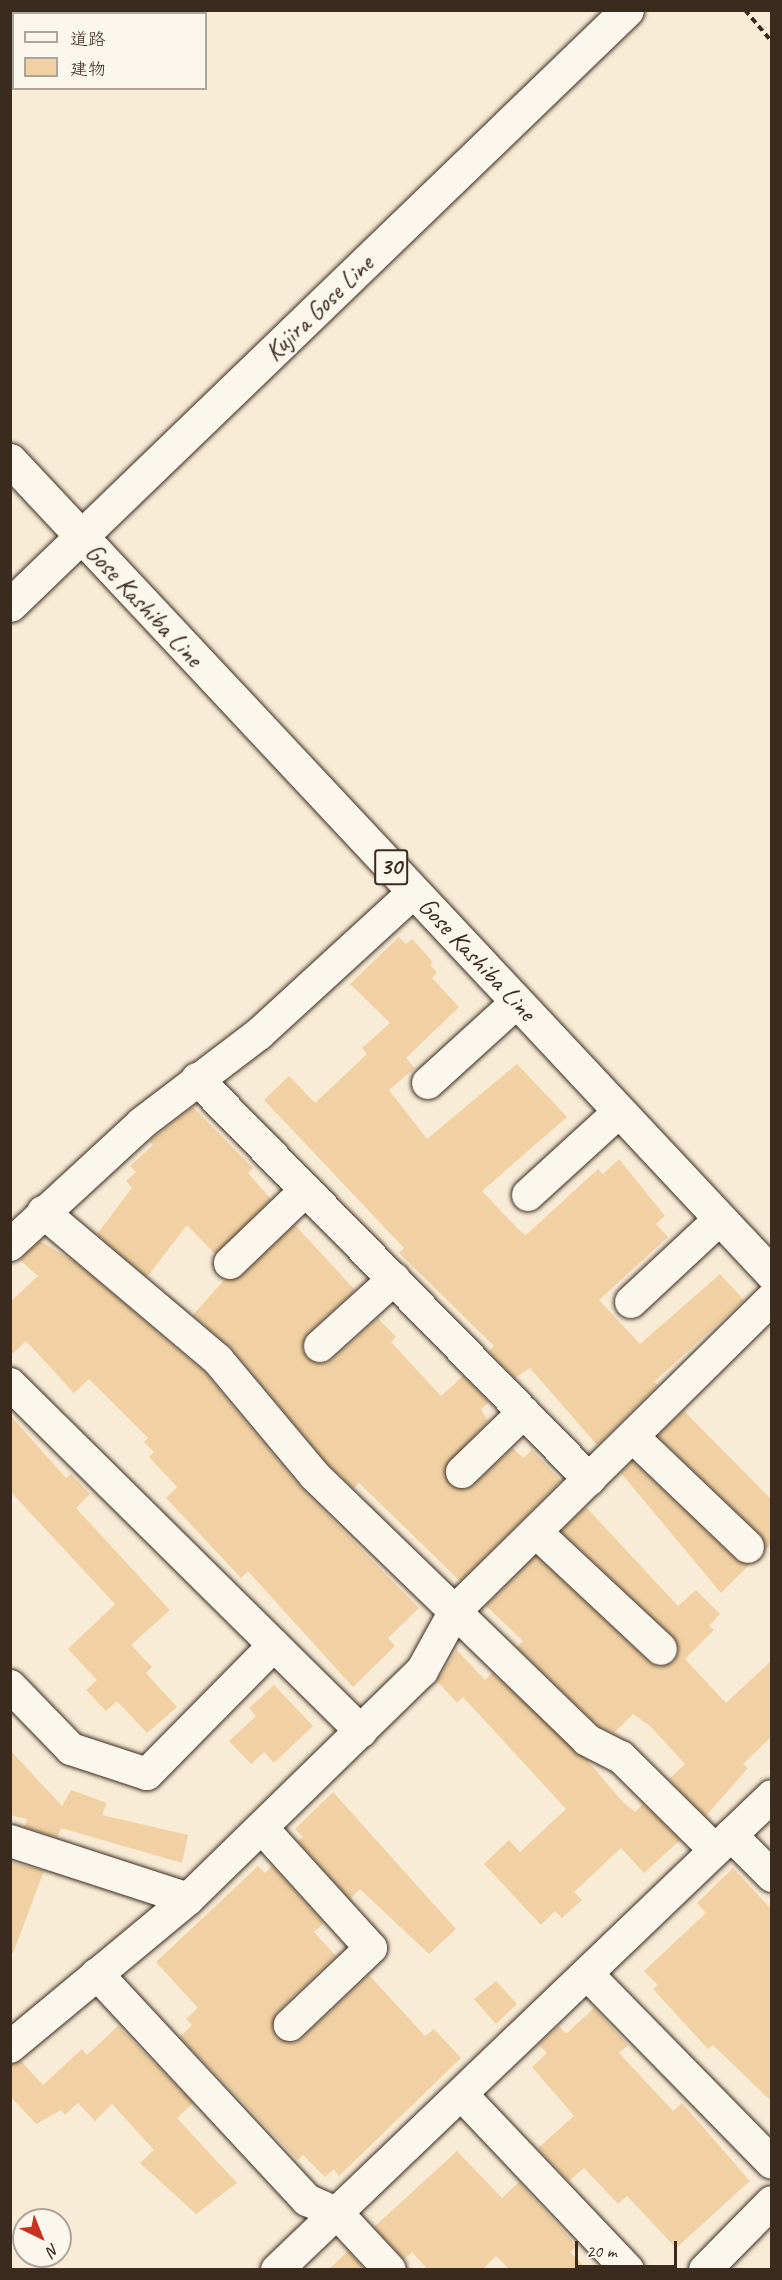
<!DOCTYPE html>
<meta charset="utf-8">
<style>
body{margin:0}
#map{position:relative;width:782px;height:2280px;overflow:hidden;background:#f8ecd6;font-family:Caveat,"Klee One",sans-serif}
div>[style]{position:absolute}
.building>*{inset:0;background:#f1d1a3}
.path>*{height:4px;margin-top:-2px;transform-origin:0;background:repeating-linear-gradient(90deg,#3b2a1e 0 6px,transparent 0 10.5px)}
.roads{filter:drop-shadow(0 0 2px #3b2a1e) drop-shadow(0 0 2px #3b2a1e)}
.minor>*{height:32px;margin:-16px;padding:0 16px;transform-origin:16px;border-radius:16px;background:#fbf7ec}
.secondary>*{height:33px;margin:-16.5px;padding:0 16.5px;transform-origin:16.5px;border-radius:16.5px;background:#fbf7ec}
.primary>*{height:33px;margin:-16.5px;padding:0 16.5px;transform-origin:16.5px;border-radius:16.5px;background:#fbf7ec}
span{translate:-50% -50%;white-space:nowrap;text-align:center;line-height:1.15;-webkit-text-stroke:4.5px #fbf7ec;paint-order:stroke}
.shield-label span{padding:2px 4px;background:#fbf7ec;border:2px solid;border-radius:4px;-webkit-text-stroke-width:0}
.shield-label{font-size:24px;color:#3b2a1e;font-weight:700}
.street-label{font-size:26px;color:#3b2a1e}
.frame{position:absolute;inset:0;border:12px solid #3b2a1e;pointer-events:none}
.legend{position:absolute;left:12px;top:12px;width:195px;height:78px;box-sizing:border-box;background:#fbf7ec;border:2px solid #aea59a;margin:0;padding:8px 10px;list-style:none;font-size:18px;color:#3b2a1e}
.legend li{display:flex;align-items:center;gap:12px;height:30px}
.legend b{width:30px;border:2px solid #aea59a}
.north{position:absolute;left:12px;top:2208px;width:60px;height:60px;box-sizing:border-box;background:#fbf7ec;border:2px solid #aea59a;border-radius:50%;rotate:137deg;font-size:16px;font-weight:700;line-height:24px;text-align:center;color:#3b2a1e}
.north::after{content:'';display:block;margin:auto;width:21px;height:27px;background:#c8321e;clip-path:polygon(50% 0,100% 100%,50% 72%,0 100%)}
.scale{position:absolute;left:575px;top:2241px;width:102px;height:27px;box-sizing:border-box;border:3px solid #3b2a1e;border-top:0;padding-left:8px;font-size:18px;line-height:21px;white-space:nowrap;color:#3b2a1e;-webkit-text-stroke:4px #fbf7ec;paint-order:stroke}
</style>
<div id="map">
<div class="building">
<div style="clip-path:polygon(399px 937px,406px 944px,412px 939px,433px 962px,430px 965px,437px 973px,432px 978px,459px 1007px,406px 1058px,415px 1068px,389px 1090px,427px 1139px,517px 1064px,567px 1117px,482px 1191px,520px 1231px,526px 1235px,598px 1169px,603px 1174px,619px 1159px,665px 1216px,656px 1224px,668px 1237px,599px 1300px,640px 1344px,720px 1274px,744px 1300px,654px 1382px,658px 1385px,597px 1445px,530px 1368px,515px 1378px,489px 1351px,494px 1346px,399px 1253px,404px 1248px,264px 1100px,289px 1076px,315px 1103px,367px 1054px,362px 1048px,390px 1023px,350px 984px)"></div>
<div style="clip-path:polygon(193px 1107px,253px 1168px,248px 1173px,271px 1199px,215px 1254px,187px 1225px,147px 1277px,97px 1234px,132px 1188px,126px 1181px,136px 1172px,130px 1166px,153px 1145px,149px 1141px)"></div>
<div style="clip-path:polygon(295px 1225px,355px 1290px,308px 1333px,302px 1349px,307px 1358px,323px 1364px,332px 1360px,378px 1318px,396px 1337px,391px 1342px,441px 1396px,463px 1376px,489px 1402px,481px 1409px,488px 1421px,445px 1467px,450px 1485px,466px 1490px,474px 1485px,513px 1448px,523px 1458px,532px 1450px,561px 1481px,460px 1581px,359px 1483px,354px 1488px,327px 1463px,232px 1348px,193px 1315px,224px 1280px,242px 1276px)"></div>
<div style="clip-path:polygon(40px 1241px,75px 1262px,205px 1373px,300px 1487px,419px 1608px,388px 1638px,395px 1646px,353px 1687px,248px 1571px,241px 1578px,166px 1498px,177px 1487px,149px 1457px,154px 1452px,144px 1442px,148px 1438px,89px 1379px,74px 1393px,26px 1341px,10px 1356px,10px 1302px,38px 1276px,20px 1260px)"></div>
<div style="clip-path:polygon(684px 1411px,771px 1499px,771px 1543px,766px 1549px,760px 1534px,658px 1436px)"></div>
<div style="clip-path:polygon(10px 1415px,66px 1478px,71px 1474px,90px 1494px,76px 1508px,170px 1610px,131px 1645px,152px 1667px,146px 1673px,177px 1707px,147px 1733px,117px 1701px,106px 1711px,86px 1690px,97px 1680px,68px 1649px,115px 1604px,10px 1491px)"></div>
<div style="clip-path:polygon(632px 1461px,736px 1560px,750px 1564px,721px 1593px,621px 1473px)"></div>
<div style="clip-path:polygon(586px 1507px,678px 1606px,696px 1590px,720px 1614px,709px 1626px,714px 1630px,685px 1659px,726px 1703px,771px 1661px,771px 1737px,743px 1764px,748px 1768px,706px 1816px,669px 1779px,685px 1764px,650px 1726px,633px 1714px,614px 1733px,598px 1725px,517px 1647px,523px 1641px,486px 1606px,536px 1556px,649px 1662px,658px 1667px,674px 1662px,679px 1652px,673px 1636px,561px 1531px)"></div>
<div style="clip-path:polygon(457px 1650px,485px 1680px,492px 1673px,587px 1760px,622px 1801px,635px 1812px,643px 1804px,680px 1840px,644px 1873px,621px 1848px,574px 1892px,582px 1900px,562px 1918px,555px 1911px,541px 1925px,484px 1864px,509px 1840px,520px 1852px,566px 1809px,463px 1697px,457px 1703px,437px 1681px)"></div>
<div style="clip-path:polygon(274px 1685px,313px 1726px,274px 1763px,264px 1752px,251px 1764px,229px 1741px,256px 1716px,249px 1708px)"></div>
<div style="clip-path:polygon(10px 1750px,62px 1806px,71px 1790px,107px 1803px,102px 1815px,188px 1835px,182px 1863px,61px 1828px,57px 1837px,24px 1827px,27px 1819px,10px 1815px)"></div>
<div style="clip-path:polygon(333px 1792px,456px 1929px,429px 1954px,360px 1889px,350px 1899px,298px 1841px,303px 1837px,295px 1829px)"></div>
<div style="clip-path:polygon(10px 1862px,44px 1871px,13px 1953px,10px 1952px)"></div>
<div style="clip-path:polygon(258px 1866px,265px 1873px,272px 1866px,324px 1923px,314px 1932px,336px 1956px,277px 2012px,272px 2029px,277px 2038px,294px 2043px,302px 2038px,369px 1975px,425px 2036px,434px 2029px,461px 2058px,339px 2176px,334px 2169px,325px 2177px,303px 2155px,298px 2160px,180px 2037px,192px 2025px,186px 2019px,198px 2008px,156px 1962px)"></div>
<div style="clip-path:polygon(733px 1868px,771px 1909px,771px 2101px,713px 2045px,708px 2049px,653px 1989px,658px 1985px,644px 1971px,706px 1913px,697px 1903px)"></div>
<div style="clip-path:polygon(496px 1981px,517px 2004px,496px 2024px,474px 1999px)"></div>
<div style="clip-path:polygon(594px 2008px,628px 2045px,619px 2053px,673px 2111px,682px 2103px,750px 2181px,676px 2248px,627px 2196px,618px 2204px,584px 2168px,569px 2181px,538px 2148px,574px 2116px,532px 2067px,547px 2053px,539px 2045px,559px 2026px,566px 2034px)"></div>
<div style="clip-path:polygon(118px 2026px,193px 2103px,177px 2118px,237px 2183px,196px 2214px,140px 2163px,154px 2150px,112px 2104px,95px 2121px,78px 2103px,65px 2115px,61px 2110px,36px 2124px,10px 2096px,10px 2065px,21px 2061px,43px 2085px,82px 2049px,87px 2055px)"></div>
<div style="clip-path:polygon(457px 2151px,502px 2198px,519px 2182px,577px 2246px,570px 2252px,588px 2270px,510px 2270px,496px 2256px,482px 2270px,428px 2270px,412px 2252px,404px 2259px,374px 2227px)"></div>
<div style="clip-path:polygon(348px 2251px,365px 2270px,328px 2270px)"></div>
</div>
<div class="path">
<div style="left:745px;top:10px;width:42px;rotate:49.8deg"></div>
</div>
<div class="roads">
<div class="minor">
<div style="left:197px;top:1079px;width:561px;rotate:45.58deg"></div>
<div style="left:428px;top:1083px;width:120px;rotate:-42.3deg"></div>
<div style="left:528px;top:1195px;width:123px;rotate:-42.4deg"></div>
<div style="left:43px;top:1212px;width:229px;rotate:40.2deg"></div>
<div style="left:218px;top:1360px;width:150px;rotate:50.1deg"></div>
<div style="left:314px;top:1475px;width:380px;rotate:44.1deg"></div>
<div style="left:587px;top:1740px;width:38px;rotate:27deg"></div>
<div style="left:621px;top:1757px;width:132px;rotate:44.7deg"></div>
<div style="left:10px;top:1245px;width:180px;rotate:-42.7deg"></div>
<div style="left:142px;top:1123px;width:147px;rotate:-37.3deg"></div>
<div style="left:259px;top:1034px;width:210px;rotate:-42.5deg"></div>
<div style="left:230px;top:1263px;width:105px;rotate:-43.8deg"></div>
<div style="left:631px;top:1302px;width:122px;rotate:-43deg"></div>
<div style="left:320px;top:1346px;width:100px;rotate:-42.2deg"></div>
<div style="left:10px;top:1384px;width:494px;rotate:44.7deg"></div>
<div style="left:633px;top:1437px;width:159px;rotate:43.7deg"></div>
<div style="left:462px;top:1472px;width:86px;rotate:-44.1deg"></div>
<div style="left:536px;top:1532px;width:171px;rotate:43.1deg"></div>
<div style="left:10px;top:1686px;width:88px;rotate:45.9deg"></div>
<div style="left:71px;top:1749px;width:80px;rotate:18.2deg"></div>
<div style="left:147px;top:1774px;width:181px;rotate:-45.4deg"></div>
<div style="left:262px;top:1828px;width:162px;rotate:47.8deg"></div>
<div style="left:371px;top:1948px;width:112px;rotate:136.5deg"></div>
<div style="left:731px;top:1835px;width:58px;rotate:45deg"></div>
<div style="left:10px;top:1841px;width:187px;rotate:18deg"></div>
<div style="left:97px;top:1974px;width:309px;rotate:47.1deg"></div>
<div style="left:307px;top:2200px;width:34px;rotate:24deg"></div>
<div style="left:338px;top:2214px;width:76px;rotate:47.1deg"></div>
<div style="left:587px;top:1974px;width:264px;rotate:45.6deg"></div>
<div style="left:10px;top:2047px;width:231px;rotate:-39.7deg"></div>
<div style="left:188px;top:1899px;width:327px;rotate:-44.3deg"></div>
<div style="left:422px;top:1671px;width:68px;rotate:-61.2deg"></div>
<div style="left:455px;top:1611px;width:445px;rotate:-44.6deg"></div>
<div style="left:462px;top:2095px;width:241px;rotate:46.5deg"></div>
<div style="left:277px;top:2270px;width:685px;rotate:-43.76deg"></div>
<div style="left:705px;top:2270px;width:95px;rotate:-45.4deg"></div>
</div>
<div class="secondary">
<div style="left:10px;top:605px;width:857px;rotate:-43.96deg"></div>
</div>
<div class="primary">
<div style="left:10px;top:460px;width:1115px;rotate:46.89deg"></div>
</div>
</div>
<div class="shield-label">
<span style="left:391px;top:867px">30</span>
</div>
<div class="street-label">
<span style="left:319px;top:308px;rotate:-44deg">Kujira Gose Line</span>
<span style="left:144px;top:605px;rotate:47deg">Gose Kashiba Line</span>
<span style="left:477px;top:959px;rotate:47deg">Gose Kashiba Line</span>
</div>
<div class="frame"></div>
<ul class="legend">
<li><b style="height:8px;background:#fbf7ec"></b>道路</li>
<li><b style="height:16px;background:#f1d1a3"></b>建物</li>
</ul>
<div class="north">N</div>
<div class="scale">20 m</div>
</div>
